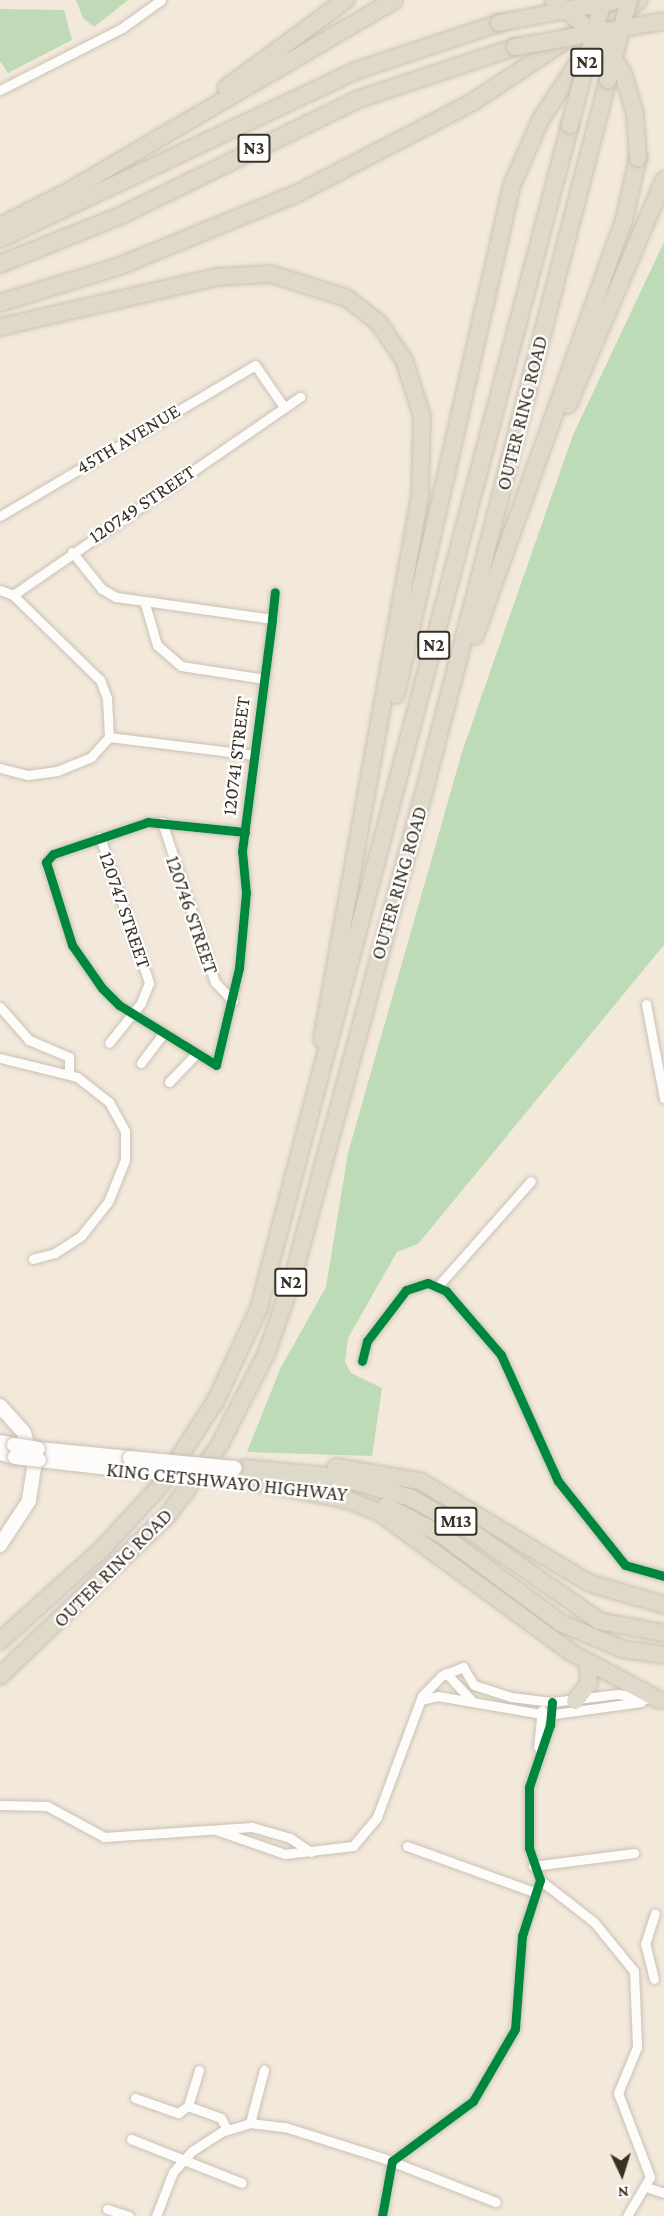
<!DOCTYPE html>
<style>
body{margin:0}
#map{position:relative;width:664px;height:2216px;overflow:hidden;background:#f3e9db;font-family:"Crimson Pro",serif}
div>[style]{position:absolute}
.green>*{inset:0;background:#c0dab8}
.forest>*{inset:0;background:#bedbb7}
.roads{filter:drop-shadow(0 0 2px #cac1b5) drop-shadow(0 0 2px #cac1b5)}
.street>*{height:9px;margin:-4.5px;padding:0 4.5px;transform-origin:4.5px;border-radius:4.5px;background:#fdfcfa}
.secondary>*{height:14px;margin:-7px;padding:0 7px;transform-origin:7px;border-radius:7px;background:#fdfcfa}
.highway>*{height:16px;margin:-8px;padding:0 8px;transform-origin:8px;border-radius:8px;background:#dfd9ca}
.bridges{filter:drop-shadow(0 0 2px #cac1b5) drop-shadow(0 0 2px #cac1b5)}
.secondary-bridge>*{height:14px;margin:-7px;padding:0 7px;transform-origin:7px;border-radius:7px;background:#fdfcfa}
.highway-bridge>*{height:16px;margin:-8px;padding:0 8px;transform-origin:8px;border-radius:8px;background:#dfd9ca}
.cycleway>*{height:9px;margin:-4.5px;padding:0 4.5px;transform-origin:4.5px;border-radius:4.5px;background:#00873e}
span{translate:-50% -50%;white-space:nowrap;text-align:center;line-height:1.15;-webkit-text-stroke:4.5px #fff;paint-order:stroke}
.shield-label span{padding:2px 4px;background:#fff;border:2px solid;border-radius:4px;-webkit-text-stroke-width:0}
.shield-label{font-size:18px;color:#3a3125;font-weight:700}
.street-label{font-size:20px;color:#3a3125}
.north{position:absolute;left:592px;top:2144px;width:60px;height:60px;-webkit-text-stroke:4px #fff;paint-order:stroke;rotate:176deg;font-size:16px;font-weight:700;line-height:24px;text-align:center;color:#3a3125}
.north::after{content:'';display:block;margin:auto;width:21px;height:27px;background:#3a3125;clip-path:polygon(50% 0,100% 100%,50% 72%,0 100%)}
</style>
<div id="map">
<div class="green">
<div style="clip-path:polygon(76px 0,128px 0,94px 27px,83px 18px)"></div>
<div style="clip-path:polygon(0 9px,64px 10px,72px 40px,8px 73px,0 61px)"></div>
</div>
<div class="forest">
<div style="clip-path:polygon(664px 242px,664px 945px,418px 1244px,397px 1252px,348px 1338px,345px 1362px,351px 1373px,382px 1388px,372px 1456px,247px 1452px,280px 1369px,326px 1287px,348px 1153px,462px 752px,573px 435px)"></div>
</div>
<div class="roads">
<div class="street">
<div style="left:0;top:90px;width:137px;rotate:-26.9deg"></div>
<div style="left:122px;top:28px;width:48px;rotate:-35.7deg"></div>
<div style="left:0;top:516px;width:296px;rotate:-30.6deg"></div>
<div style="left:255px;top:365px;width:51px;rotate:55.4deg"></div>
<div style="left:72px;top:552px;width:48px;rotate:51deg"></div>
<div style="left:102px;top:589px;width:16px;rotate:30deg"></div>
<div style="left:116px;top:597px;width:158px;rotate:8deg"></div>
<div style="left:0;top:590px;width:14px;rotate:21deg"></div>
<div style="left:13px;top:595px;width:349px;rotate:-34.6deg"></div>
<div style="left:145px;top:604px;width:43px;rotate:73.7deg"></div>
<div style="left:157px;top:645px;width:32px;rotate:41deg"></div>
<div style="left:181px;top:666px;width:85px;rotate:8.8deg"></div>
<div style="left:109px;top:737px;width:147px;rotate:7deg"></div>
<div style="left:0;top:768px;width:29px;rotate:14deg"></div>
<div style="left:28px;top:775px;width:29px;rotate:-8deg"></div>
<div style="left:57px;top:771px;width:37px;rotate:-22deg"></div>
<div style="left:91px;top:757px;width:27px;rotate:-48deg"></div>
<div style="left:109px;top:737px;width:39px;rotate:-93deg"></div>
<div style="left:107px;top:698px;width:19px;rotate:-111deg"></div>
<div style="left:100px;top:680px;width:122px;rotate:-135.7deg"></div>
<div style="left:162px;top:822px;width:169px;rotate:71.7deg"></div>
<div style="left:215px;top:982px;width:26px;rotate:47deg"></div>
<div style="left:245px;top:832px;width:98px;rotate:-174.1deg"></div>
<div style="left:148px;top:822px;width:100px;rotate:161.4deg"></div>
<div style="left:53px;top:854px;width:11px;rotate:131deg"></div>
<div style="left:46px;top:862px;width:87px;rotate:72.6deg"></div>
<div style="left:72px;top:945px;width:52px;rotate:55.1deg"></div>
<div style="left:102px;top:988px;width:24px;rotate:45deg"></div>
<div style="left:119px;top:1005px;width:114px;rotate:31.7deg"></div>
<div style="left:216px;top:1065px;width:100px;rotate:-76.7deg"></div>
<div style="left:239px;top:968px;width:75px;rotate:-84.7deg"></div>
<div style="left:246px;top:893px;width:42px;rotate:-95.4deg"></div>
<div style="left:242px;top:851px;width:234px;rotate:-82.6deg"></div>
<div style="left:272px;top:619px;width:27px;rotate:-84deg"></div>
<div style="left:100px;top:837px;width:154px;rotate:71.4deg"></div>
<div style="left:149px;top:983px;width:22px;rotate:112deg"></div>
<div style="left:141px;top:1003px;width:51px;rotate:128.7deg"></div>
<div style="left:646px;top:1004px;width:96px;rotate:79.2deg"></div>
<div style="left:0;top:1007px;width:44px;rotate:48.7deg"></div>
<div style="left:29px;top:1040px;width:43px;rotate:23deg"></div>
<div style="left:69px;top:1057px;width:15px;rotate:90deg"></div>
<div style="left:0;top:1058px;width:79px;rotate:13.9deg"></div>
<div style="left:77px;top:1077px;width:41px;rotate:38deg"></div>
<div style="left:109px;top:1102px;width:33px;rotate:61deg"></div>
<div style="left:125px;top:1131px;width:29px;rotate:90deg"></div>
<div style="left:125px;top:1160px;width:45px;rotate:112deg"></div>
<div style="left:108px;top:1202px;width:43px;rotate:128.5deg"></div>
<div style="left:81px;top:1236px;width:31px;rotate:147deg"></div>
<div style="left:55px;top:1253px;width:23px;rotate:165deg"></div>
<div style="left:141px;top:1063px;width:36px;rotate:-53deg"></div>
<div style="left:169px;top:1082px;width:39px;rotate:-46deg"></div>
<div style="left:438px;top:1286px;width:140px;rotate:-48.5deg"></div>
<div style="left:362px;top:1361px;width:21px;rotate:-76deg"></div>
<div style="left:367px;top:1341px;width:64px;rotate:-52.6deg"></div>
<div style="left:406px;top:1290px;width:23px;rotate:-18deg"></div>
<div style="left:428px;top:1283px;width:20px;rotate:24deg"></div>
<div style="left:446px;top:1291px;width:84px;rotate:49.3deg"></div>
<div style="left:501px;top:1355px;width:138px;rotate:65.7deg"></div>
<div style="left:558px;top:1481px;width:107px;rotate:51.4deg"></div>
<div style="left:625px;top:1565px;width:41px;rotate:15.8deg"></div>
<div style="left:446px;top:1673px;width:37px;rotate:47deg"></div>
<div style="left:421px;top:1700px;width:17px;rotate:-13deg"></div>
<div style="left:438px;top:1696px;width:111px;rotate:9.9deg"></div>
<div style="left:547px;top:1715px;width:95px;rotate:-7.9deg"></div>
<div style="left:538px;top:1747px;width:37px;rotate:-84deg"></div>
<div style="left:0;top:1805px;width:47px;rotate:1.2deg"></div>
<div style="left:47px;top:1806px;width:65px;rotate:28.5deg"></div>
<div style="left:104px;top:1837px;width:148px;rotate:-3.9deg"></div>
<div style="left:252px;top:1827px;width:40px;rotate:16deg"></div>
<div style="left:290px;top:1838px;width:25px;rotate:34deg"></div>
<div style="left:216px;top:1830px;width:73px;rotate:19.2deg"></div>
<div style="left:285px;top:1854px;width:68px;rotate:-6.7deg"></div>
<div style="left:353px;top:1846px;width:38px;rotate:-50deg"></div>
<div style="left:377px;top:1817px;width:129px;rotate:-69.6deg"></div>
<div style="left:422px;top:1696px;width:28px;rotate:-46deg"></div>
<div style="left:441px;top:1676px;width:24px;rotate:-22deg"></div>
<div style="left:463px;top:1667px;width:21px;rotate:59deg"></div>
<div style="left:474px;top:1685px;width:39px;rotate:18deg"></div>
<div style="left:511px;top:1697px;width:41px;rotate:7deg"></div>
<div style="left:552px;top:1702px;width:66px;rotate:-6.9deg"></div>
<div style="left:618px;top:1694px;width:29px;rotate:10deg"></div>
<div style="left:407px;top:1846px;width:135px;rotate:19.9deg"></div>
<div style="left:533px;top:1866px;width:102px;rotate:-7.3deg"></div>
<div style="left:540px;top:1880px;width:68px;rotate:37.9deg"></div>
<div style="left:594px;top:1922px;width:63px;rotate:50.8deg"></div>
<div style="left:634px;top:1971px;width:76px;rotate:87.7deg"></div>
<div style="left:637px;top:2047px;width:50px;rotate:112.4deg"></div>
<div style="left:618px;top:2093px;width:90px;rotate:69.1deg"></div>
<div style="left:650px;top:2177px;width:45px;rotate:120.5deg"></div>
<div style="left:654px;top:1979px;width:36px;rotate:-104deg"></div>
<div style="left:645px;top:1944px;width:32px;rotate:-72deg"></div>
<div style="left:199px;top:2070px;width:38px;rotate:107deg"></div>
<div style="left:188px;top:2106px;width:35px;rotate:20deg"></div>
<div style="left:221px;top:2118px;width:13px;rotate:63deg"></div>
<div style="left:135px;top:2098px;width:46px;rotate:19.2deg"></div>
<div style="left:178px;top:2113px;width:12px;rotate:-35deg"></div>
<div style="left:250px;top:2123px;width:55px;rotate:-75.2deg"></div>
<div style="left:131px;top:2139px;width:119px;rotate:21.6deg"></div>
<div style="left:646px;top:2187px;width:19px;rotate:18deg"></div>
<div style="left:107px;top:2209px;width:23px;rotate:18deg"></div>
<div style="left:156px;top:2216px;width:47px;rotate:-68.9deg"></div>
<div style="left:173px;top:2172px;width:28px;rotate:-48deg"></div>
<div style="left:192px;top:2151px;width:35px;rotate:-33deg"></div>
<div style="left:221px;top:2132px;width:30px;rotate:-17deg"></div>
<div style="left:250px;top:2123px;width:35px;rotate:7deg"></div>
<div style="left:285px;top:2127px;width:103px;rotate:17.6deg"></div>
<div style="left:383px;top:2158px;width:121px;rotate:21.3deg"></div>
<div style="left:382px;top:2216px;width:56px;rotate:-79.7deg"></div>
<div style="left:392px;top:2161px;width:101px;rotate:-36.5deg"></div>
<div style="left:473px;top:2101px;width:83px;rotate:-59.7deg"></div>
<div style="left:515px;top:2029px;width:93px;rotate:-85.7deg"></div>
<div style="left:522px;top:1936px;width:59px;rotate:-72.2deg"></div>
<div style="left:540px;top:1880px;width:34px;rotate:-109deg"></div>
<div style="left:529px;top:1848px;width:61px;rotate:-90deg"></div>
<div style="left:529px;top:1787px;width:65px;rotate:-71.3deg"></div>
<div style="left:550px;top:1725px;width:23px;rotate:-85deg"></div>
</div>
<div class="secondary">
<div style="left:0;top:1406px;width:36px;rotate:48deg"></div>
<div style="left:24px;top:1433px;width:36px;rotate:74deg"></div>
<div style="left:34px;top:1468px;width:33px;rotate:99deg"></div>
<div style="left:29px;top:1501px;width:53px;rotate:123.4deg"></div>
<div style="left:0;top:1442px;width:14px;rotate:12deg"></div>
<div style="left:38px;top:1449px;width:92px;rotate:5.6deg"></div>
<div style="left:0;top:1453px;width:16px;rotate:15deg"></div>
<div style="left:39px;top:1460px;width:89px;rotate:6.5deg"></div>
<div style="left:228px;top:1479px;width:22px;rotate:5deg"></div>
</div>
<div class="highway">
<div style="left:226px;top:88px;width:149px;rotate:-36.3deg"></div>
<div style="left:0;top:226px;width:77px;rotate:-26.9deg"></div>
<div style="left:69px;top:191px;width:377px;rotate:-30.4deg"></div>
<div style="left:0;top:239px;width:393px;rotate:-25.3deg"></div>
<div style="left:355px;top:71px;width:152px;rotate:-18.4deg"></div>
<div style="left:0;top:264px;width:131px;rotate:-21.9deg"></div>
<div style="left:122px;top:215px;width:264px;rotate:-26.1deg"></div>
<div style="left:359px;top:99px;width:164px;rotate:-18.4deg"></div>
<div style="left:0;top:303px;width:126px;rotate:-17.1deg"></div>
<div style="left:120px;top:266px;width:195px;rotate:-22.3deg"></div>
<div style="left:300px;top:192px;width:193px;rotate:-27.5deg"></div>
<div style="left:471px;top:103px;width:125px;rotate:-33.6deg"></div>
<div style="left:0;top:327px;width:223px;rotate:-13deg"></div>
<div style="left:217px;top:277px;width:54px;rotate:-3.2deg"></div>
<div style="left:271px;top:274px;width:80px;rotate:17.5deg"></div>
<div style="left:347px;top:298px;width:39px;rotate:38deg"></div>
<div style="left:378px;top:322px;width:46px;rotate:55.6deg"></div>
<div style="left:404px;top:360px;width:59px;rotate:72.2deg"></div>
<div style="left:422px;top:416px;width:80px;rotate:91.4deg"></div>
<div style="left:420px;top:496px;width:552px;rotate:100.23deg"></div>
<div style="left:568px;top:405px;width:245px;rotate:-66.9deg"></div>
<div style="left:475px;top:636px;width:442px;rotate:-70.3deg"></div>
<div style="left:624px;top:220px;width:64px;rotate:-77.3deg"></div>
<div style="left:396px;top:695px;width:523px;rotate:-77.19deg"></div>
<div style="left:512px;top:185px;width:72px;rotate:-66.3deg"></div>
<div style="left:541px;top:119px;width:95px;rotate:-56.6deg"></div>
<div style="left:593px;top:40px;width:61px;rotate:-41deg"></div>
<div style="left:336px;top:1467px;width:85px;rotate:9.5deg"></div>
<div style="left:420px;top:1481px;width:197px;rotate:31.1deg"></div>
<div style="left:589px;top:1583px;width:78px;rotate:16.3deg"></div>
<div style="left:245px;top:1468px;width:93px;rotate:5.5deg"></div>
<div style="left:338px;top:1477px;width:76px;rotate:16deg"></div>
<div style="left:411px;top:1498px;width:70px;rotate:29.1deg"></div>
<div style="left:472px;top:1532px;width:155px;rotate:35deg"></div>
<div style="left:599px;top:1621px;width:66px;rotate:10.5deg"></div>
<div style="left:250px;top:1481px;width:100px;rotate:11deg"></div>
<div style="left:348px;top:1500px;width:35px;rotate:22deg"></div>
<div style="left:380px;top:1513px;width:238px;rotate:36.1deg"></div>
<div style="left:572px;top:1653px;width:99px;rotate:28.4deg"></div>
<div style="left:386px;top:1506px;width:63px;rotate:27.4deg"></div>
<div style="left:442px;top:1535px;width:148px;rotate:36.5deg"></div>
<div style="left:561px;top:1623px;width:66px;rotate:23.1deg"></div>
<div style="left:622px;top:1649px;width:42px;rotate:8.1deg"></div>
<div style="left:0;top:1641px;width:136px;rotate:-42deg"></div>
<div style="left:101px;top:1550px;width:88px;rotate:-47.3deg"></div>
<div style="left:161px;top:1485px;width:99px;rotate:-57deg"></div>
<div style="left:215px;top:1402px;width:104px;rotate:-64.9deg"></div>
<div style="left:259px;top:1308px;width:1223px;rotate:-75.27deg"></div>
<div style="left:0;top:1676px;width:231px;rotate:-43.8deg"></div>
<div style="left:167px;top:1516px;width:87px;rotate:-53.4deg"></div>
<div style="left:219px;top:1446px;width:106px;rotate:-62.9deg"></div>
<div style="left:267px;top:1352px;width:79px;rotate:-70.9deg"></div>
<div style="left:293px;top:1277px;width:494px;rotate:-74.9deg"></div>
<div style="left:422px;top:800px;width:744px;rotate:-75.52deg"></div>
<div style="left:575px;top:1701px;width:22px;rotate:-51deg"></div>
<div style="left:589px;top:1684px;width:21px;rotate:-93deg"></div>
</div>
</div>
<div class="bridges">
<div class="secondary-bridge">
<div style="left:14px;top:1445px;width:24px;rotate:9deg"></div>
<div style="left:15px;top:1457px;width:24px;rotate:7deg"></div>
<div style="left:130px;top:1458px;width:105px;rotate:5.4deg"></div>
<div style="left:127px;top:1470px;width:101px;rotate:5.1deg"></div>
</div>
<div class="highway-bridge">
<div style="left:553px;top:0;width:62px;rotate:39.1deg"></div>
<div style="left:601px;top:39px;width:40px;rotate:57.1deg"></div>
<div style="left:623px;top:73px;width:43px;rotate:73.7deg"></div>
<div style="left:635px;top:114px;width:44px;rotate:86.1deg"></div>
<div style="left:499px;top:23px;width:124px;rotate:-10.7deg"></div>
<div style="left:515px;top:47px;width:151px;rotate:-9.9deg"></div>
<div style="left:608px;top:80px;width:83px;rotate:-75.3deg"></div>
<div style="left:570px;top:125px;width:129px;rotate:-75.2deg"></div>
</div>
</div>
<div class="cycleway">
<div style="left:245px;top:832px;width:98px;rotate:-174.1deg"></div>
<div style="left:148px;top:822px;width:100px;rotate:161.4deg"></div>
<div style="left:53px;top:854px;width:11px;rotate:131deg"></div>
<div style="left:46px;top:862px;width:87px;rotate:72.6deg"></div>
<div style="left:72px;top:945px;width:52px;rotate:55.1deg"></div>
<div style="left:102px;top:988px;width:24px;rotate:45deg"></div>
<div style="left:119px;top:1005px;width:114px;rotate:31.7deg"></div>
<div style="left:216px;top:1065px;width:100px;rotate:-76.7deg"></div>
<div style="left:239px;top:968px;width:75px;rotate:-84.7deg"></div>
<div style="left:246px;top:893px;width:42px;rotate:-95.4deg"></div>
<div style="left:242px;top:851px;width:234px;rotate:-82.6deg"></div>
<div style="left:272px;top:619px;width:27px;rotate:-84deg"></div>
<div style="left:362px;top:1361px;width:21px;rotate:-76deg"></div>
<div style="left:367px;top:1341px;width:64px;rotate:-52.6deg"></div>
<div style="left:406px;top:1290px;width:23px;rotate:-18deg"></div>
<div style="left:428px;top:1283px;width:20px;rotate:24deg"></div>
<div style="left:446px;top:1291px;width:84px;rotate:49.3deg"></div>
<div style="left:501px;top:1355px;width:138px;rotate:65.7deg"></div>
<div style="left:558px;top:1481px;width:107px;rotate:51.4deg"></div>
<div style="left:625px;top:1565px;width:41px;rotate:15.8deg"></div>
<div style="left:382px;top:2216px;width:56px;rotate:-79.7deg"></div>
<div style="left:392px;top:2161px;width:101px;rotate:-36.5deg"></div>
<div style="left:473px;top:2101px;width:83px;rotate:-59.7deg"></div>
<div style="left:515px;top:2029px;width:93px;rotate:-85.7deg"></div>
<div style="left:522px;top:1936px;width:59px;rotate:-72.2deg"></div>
<div style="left:540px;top:1880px;width:34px;rotate:-109deg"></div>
<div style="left:529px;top:1848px;width:61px;rotate:-90deg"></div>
<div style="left:529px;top:1787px;width:65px;rotate:-71.3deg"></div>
<div style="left:550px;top:1725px;width:23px;rotate:-85deg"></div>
</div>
<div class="shield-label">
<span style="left:587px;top:62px">N2</span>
<span style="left:254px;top:148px">N3</span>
<span style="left:434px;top:645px">N2</span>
<span style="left:291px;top:1282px">N2</span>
<span style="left:456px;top:1521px">M13</span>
</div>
<div class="street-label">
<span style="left:522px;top:413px;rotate:-76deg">OUTER RING ROAD</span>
<span style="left:128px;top:439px;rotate:-31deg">45TH AVENUE</span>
<span style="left:142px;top:504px;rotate:-34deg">120749 STREET</span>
<span style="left:236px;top:756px;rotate:-83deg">120741 STREET</span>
<span style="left:399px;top:883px;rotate:-74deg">OUTER RING ROAD</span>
<span style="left:125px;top:910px;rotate:71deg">120747 STREET</span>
<span style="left:192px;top:915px;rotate:71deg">120746 STREET</span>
<span style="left:227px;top:1482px;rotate:6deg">KING CETSHWAYO HIGHWAY</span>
<span style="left:113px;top:1568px;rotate:-45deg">OUTER RING ROAD</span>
</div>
<div class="north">N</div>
</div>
